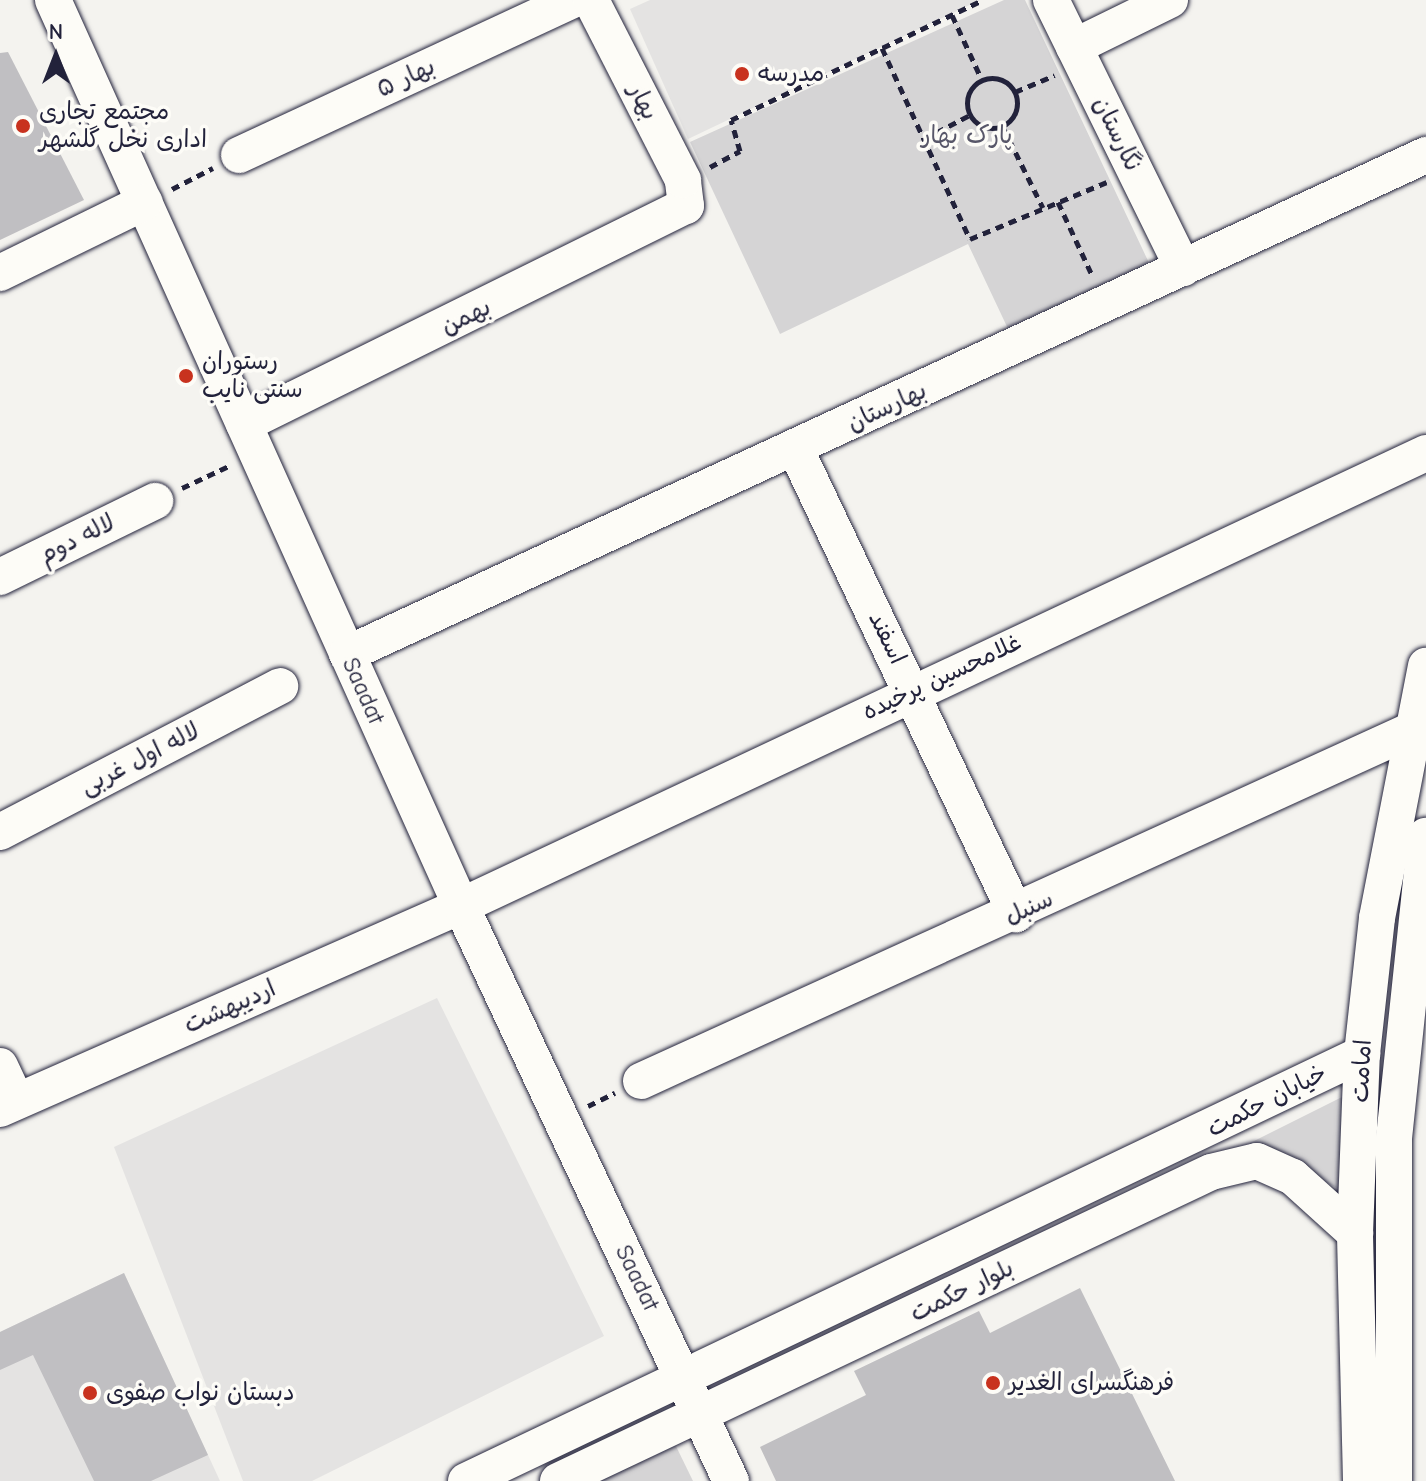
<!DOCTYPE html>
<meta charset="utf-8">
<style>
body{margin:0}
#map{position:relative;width:1426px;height:1481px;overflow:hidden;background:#f4f3ef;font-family:"Comic Neue","Playpen Sans Arabic",sans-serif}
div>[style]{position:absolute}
.built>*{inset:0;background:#e4e3e2}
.green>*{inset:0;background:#d5d4d5}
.building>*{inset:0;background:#c0bfc2}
.path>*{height:5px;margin-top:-2.5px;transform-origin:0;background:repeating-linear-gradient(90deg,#22223b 0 8px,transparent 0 14px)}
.path>.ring{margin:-2.5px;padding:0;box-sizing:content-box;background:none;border:5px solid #22223b;border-radius:50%}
.roads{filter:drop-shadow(0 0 2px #22223b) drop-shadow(0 0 2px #22223b)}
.minor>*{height:36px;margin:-18px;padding:0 18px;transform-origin:18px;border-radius:18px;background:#fdfcf7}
.dots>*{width:22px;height:22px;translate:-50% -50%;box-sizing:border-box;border:4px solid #fdfcf7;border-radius:50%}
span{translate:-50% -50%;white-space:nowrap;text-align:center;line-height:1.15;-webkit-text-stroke:7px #fdfcf7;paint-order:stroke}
.poi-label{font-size:24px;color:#22223b}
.left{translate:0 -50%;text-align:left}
.street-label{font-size:24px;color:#22223b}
.park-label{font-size:24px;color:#585769}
.north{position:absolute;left:16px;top:16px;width:80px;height:80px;-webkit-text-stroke:6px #fdfcf7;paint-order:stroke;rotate:0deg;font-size:22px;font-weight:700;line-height:32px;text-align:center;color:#22223b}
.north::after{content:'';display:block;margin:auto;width:28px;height:36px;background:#22223b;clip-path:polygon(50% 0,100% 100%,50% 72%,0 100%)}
</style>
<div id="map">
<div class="built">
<div style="clip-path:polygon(650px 0,980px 0,688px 139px,630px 9px)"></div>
<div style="clip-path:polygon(437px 998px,604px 1336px,312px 1481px,243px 1481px,114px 1147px)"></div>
<div style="clip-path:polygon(124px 1273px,220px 1481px,0 1481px,0 1332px)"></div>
</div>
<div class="green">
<div style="clip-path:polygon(1004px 0,1025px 0,1150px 265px,1010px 333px,968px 244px,780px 334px,690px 142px)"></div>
<div style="clip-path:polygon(1344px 1096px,1341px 1190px,1250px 1143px)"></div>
<div style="clip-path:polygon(672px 1438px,693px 1481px,581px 1481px)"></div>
</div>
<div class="building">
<div style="clip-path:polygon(8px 52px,84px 200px,0 240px,0 53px)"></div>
<div style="clip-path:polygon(124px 1273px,208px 1455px,151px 1481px,94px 1481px,33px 1355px,0 1370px,0 1332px)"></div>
<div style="clip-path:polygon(1080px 1288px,1175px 1481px,776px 1481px,760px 1447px,866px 1395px,854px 1371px,979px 1311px,990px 1333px)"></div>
</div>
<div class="path">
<div style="left:952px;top:15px;width:72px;rotate:65.2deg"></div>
<div style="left:882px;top:48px;width:210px;rotate:65.3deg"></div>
<div style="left:970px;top:239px;width:148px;rotate:-22.6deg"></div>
<div class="ring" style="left:967px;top:78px;width:45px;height:45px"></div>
<div style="left:1015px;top:92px;width:43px;rotate:-23deg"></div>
<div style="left:1003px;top:127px;width:90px;rotate:63.7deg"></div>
<div style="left:924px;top:139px;width:52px;rotate:-27.6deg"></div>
<div style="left:710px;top:167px;width:34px;rotate:-28deg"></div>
<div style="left:740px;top:151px;width:32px;rotate:-106deg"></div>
<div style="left:731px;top:120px;width:279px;rotate:-25.5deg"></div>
<div style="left:172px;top:189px;width:46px;rotate:-27.1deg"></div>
<div style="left:1058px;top:202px;width:83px;rotate:65deg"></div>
<div style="left:182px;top:488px;width:54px;rotate:-25.1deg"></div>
<div style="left:588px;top:1106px;width:30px;rotate:-26deg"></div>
</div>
<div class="roads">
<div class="minor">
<div style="left:53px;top:0;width:994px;rotate:65.76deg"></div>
<div style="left:461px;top:906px;width:635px;rotate:64.85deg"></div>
<div style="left:1051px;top:0;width:299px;rotate:63.8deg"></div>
<div style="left:1074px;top:47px;width:107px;rotate:-26.1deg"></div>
<div style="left:239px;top:155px;width:368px;rotate:-24.9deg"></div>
<div style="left:0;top:273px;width:161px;rotate:-26.1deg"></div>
<div style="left:244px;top:424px;width:493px;rotate:-26.3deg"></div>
<div style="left:686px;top:206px;width:26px;rotate:-97deg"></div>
<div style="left:683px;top:180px;width:202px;rotate:-117.1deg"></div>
<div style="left:796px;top:450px;width:514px;rotate:64.63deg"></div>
<div style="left:0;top:577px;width:173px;rotate:-26.1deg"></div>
<div style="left:347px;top:654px;width:1189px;rotate:-24.82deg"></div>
<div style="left:0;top:832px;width:316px;rotate:-27.5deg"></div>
<div style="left:0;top:1066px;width:38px;rotate:65deg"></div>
<div style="left:641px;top:1081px;width:849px;rotate:-24.48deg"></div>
<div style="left:0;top:1109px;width:504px;rotate:-23.77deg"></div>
<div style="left:461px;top:906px;width:1066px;rotate:-25.15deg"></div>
<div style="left:466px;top:1481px;width:993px;rotate:-25.48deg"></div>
<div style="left:558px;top:1481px;width:722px;rotate:-25.32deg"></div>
<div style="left:1211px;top:1172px;width:47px;rotate:-13.4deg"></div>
<div style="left:1257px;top:1161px;width:39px;rotate:24deg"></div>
<div style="left:1293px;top:1177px;width:84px;rotate:42.1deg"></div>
<div style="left:1361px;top:1481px;width:248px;rotate:-91.4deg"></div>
<div style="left:1355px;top:1233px;width:179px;rotate:-87.8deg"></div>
<div style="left:1362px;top:1054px;width:137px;rotate:-83.7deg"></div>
<div style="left:1377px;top:918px;width:257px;rotate:-79deg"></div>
<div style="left:1394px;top:1481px;width:343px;rotate:-90deg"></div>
<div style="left:1394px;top:1138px;width:304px;rotate:-84deg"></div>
</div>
</div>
<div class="dots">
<div style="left:742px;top:74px;background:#c8321e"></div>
<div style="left:23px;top:126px;background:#c8321e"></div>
<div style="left:186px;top:376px;background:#c8321e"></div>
<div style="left:993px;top:1383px;background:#c8321e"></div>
<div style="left:90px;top:1393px;background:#c8321e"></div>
</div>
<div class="poi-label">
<span class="left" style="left:758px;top:74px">مدرسه</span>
<span class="left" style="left:39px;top:126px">مجتمع تجاری<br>اداری نخل گلشهر</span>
<span class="left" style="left:202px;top:376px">رستوران<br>سنتی نایب</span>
<span class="left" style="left:1009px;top:1383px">فرهنگسرای الغدیر</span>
<span class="left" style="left:106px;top:1393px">دبستان نواب صفوی</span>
</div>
<div class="street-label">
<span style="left:406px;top:78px;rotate:-25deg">بهار ۵</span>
<span style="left:643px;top:102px;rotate:63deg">بهار</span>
<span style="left:1117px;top:134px;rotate:64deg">نگارستان</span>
<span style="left:466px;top:317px;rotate:-26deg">بهمن</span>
<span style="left:887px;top:407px;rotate:-25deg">بهارستان</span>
<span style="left:77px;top:539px;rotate:-26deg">لاله دوم</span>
<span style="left:887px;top:638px;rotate:64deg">اسفند</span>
<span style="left:942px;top:677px;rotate:-25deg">غلامحسین پرخیده</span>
<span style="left:363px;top:691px;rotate:66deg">Saadat</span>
<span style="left:140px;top:759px;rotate:-27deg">لاله اول غربی</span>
<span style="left:1029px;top:908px;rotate:-25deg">سنبل</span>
<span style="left:230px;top:1007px;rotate:-24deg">اردیبهشت</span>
<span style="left:1362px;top:1071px;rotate:-87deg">امامت</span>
<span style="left:1267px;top:1101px;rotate:-27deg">خیابان حکمت</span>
<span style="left:637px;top:1278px;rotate:64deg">Saadat</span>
<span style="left:962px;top:1291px;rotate:-26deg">بلوار حکمت</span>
</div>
<div class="park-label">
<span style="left:967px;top:136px">پارک بهار</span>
</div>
<div class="north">N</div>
</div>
